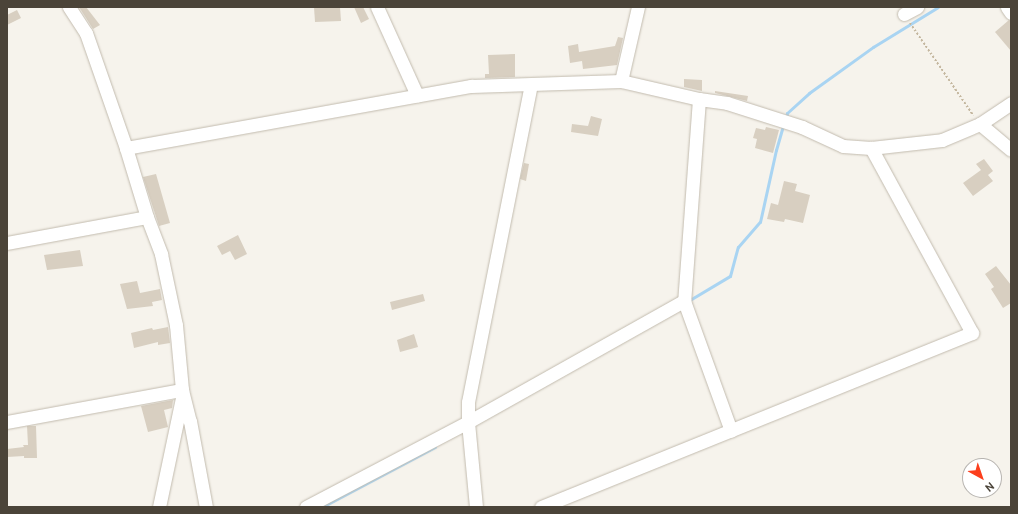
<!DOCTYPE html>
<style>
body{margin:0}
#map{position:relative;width:1018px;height:514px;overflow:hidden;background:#f6f3ec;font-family:Overpass,sans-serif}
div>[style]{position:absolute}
.stream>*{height:3px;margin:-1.5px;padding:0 1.5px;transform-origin:1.5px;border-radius:1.5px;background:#a9d4f2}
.building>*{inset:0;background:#d8cfc1}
.path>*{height:2px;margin-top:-1px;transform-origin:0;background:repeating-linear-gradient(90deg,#c4b79f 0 2px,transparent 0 4px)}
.roads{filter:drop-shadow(0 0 1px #c2bbae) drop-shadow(0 0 1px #c2bbae)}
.minor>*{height:13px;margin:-6.5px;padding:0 6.5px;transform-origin:6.5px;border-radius:6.5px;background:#fff}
span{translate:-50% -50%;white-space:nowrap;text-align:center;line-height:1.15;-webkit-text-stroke:3px #fff;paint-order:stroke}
.frame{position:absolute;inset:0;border:8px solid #4b4439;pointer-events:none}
.north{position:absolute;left:962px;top:458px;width:40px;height:40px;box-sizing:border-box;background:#fff;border:1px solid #b7b4b0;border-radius:50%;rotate:140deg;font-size:11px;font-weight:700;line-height:16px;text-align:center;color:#4b4439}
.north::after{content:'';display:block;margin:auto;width:14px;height:18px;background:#fc3f1d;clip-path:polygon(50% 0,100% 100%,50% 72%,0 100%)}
</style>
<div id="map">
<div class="stream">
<div style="left:786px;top:118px;width:5px;rotate:-79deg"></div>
<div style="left:787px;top:113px;width:30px;rotate:-42deg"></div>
<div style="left:809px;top:93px;width:79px;rotate:-35.7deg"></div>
<div style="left:873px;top:47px;width:76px;rotate:-31.6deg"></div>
<div style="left:688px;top:301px;width:49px;rotate:-30.8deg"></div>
<div style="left:730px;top:276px;width:30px;rotate:-75deg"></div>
<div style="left:738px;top:247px;width:33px;rotate:-49deg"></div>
<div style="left:760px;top:222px;width:74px;rotate:-77.5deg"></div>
<div style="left:776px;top:150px;width:26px;rotate:-74deg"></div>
<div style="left:322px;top:507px;width:128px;rotate:-28deg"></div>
</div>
<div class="building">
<div style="clip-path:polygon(79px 7px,86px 7px,100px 25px,93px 29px)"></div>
<div style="clip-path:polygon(314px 7px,340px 7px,341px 21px,315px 22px)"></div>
<div style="clip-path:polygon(354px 7px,363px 7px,369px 19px,361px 23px)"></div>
<div style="clip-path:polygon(17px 10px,21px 18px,7px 25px,7px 15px)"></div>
<div style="clip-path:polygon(1009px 20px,1011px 21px,1011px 51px,995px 32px)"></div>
<div style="clip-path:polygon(618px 37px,623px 38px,617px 65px,583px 69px,582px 61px,570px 63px,568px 46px,578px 44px,579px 52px,615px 46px)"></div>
<div style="clip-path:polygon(515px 54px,515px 77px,485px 78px,485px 74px,489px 74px,488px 55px)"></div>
<div style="clip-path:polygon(684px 79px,702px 80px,702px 91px,684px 87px)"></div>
<div style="clip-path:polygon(715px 91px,748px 96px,747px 101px,715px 93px)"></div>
<div style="clip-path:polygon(591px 116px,602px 119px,598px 136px,571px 132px,572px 124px,588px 126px)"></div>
<div style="clip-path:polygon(766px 127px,779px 130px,773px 153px,755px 148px,757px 139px,753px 138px,756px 128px,765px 130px)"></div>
<div style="clip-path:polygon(984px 159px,993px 171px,988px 175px,993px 181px,973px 196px,963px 183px,981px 170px,976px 164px)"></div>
<div style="clip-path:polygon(524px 163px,529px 164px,526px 181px,520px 179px)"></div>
<div style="clip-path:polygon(156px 174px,170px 223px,159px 226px,143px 177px)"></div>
<div style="clip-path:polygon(784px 181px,797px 184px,795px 191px,810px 195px,803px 223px,785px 219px,784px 222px,767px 219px,771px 203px,778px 205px)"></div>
<div style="clip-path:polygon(238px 235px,247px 254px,235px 260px,230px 251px,222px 255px,217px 246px)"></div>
<div style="clip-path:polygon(80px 250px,83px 266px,47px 270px,44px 255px)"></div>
<div style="clip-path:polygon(996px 266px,1011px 285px,1011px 303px,1003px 308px,991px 289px,994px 287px,985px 274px)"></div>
<div style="clip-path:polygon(137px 281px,140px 293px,160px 289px,162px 300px,152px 302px,153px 306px,127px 309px,120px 284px)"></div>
<div style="clip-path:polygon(423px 294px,425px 301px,392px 310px,390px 302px)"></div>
<div style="clip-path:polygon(168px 327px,170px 343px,158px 345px,158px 342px,134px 348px,131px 333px,152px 328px,153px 330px)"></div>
<div style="clip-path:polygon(414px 334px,418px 347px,400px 352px,397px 340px)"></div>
<div style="clip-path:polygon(173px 400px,172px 408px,164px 410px,168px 427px,148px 432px,141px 406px)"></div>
<div style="clip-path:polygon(27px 426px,36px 426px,37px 458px,24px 458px,24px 456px,7px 457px,7px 449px,24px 447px,23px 445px,28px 445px)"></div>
</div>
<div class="path">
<div style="left:910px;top:23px;width:112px;rotate:55.6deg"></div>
</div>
<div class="roads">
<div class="minor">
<div style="left:69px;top:7px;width:31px;rotate:57deg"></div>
<div style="left:86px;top:33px;width:122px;rotate:70.8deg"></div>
<div style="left:126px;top:148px;width:72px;rotate:73.1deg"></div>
<div style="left:147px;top:217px;width:40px;rotate:69deg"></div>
<div style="left:161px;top:254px;width:73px;rotate:78.1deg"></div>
<div style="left:176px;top:325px;width:65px;rotate:84.7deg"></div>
<div style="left:182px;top:390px;width:32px;rotate:76deg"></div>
<div style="left:190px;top:421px;width:87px;rotate:79.5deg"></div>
<div style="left:377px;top:7px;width:97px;rotate:65.6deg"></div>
<div style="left:1007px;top:7px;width:7px;rotate:56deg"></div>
<div style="left:904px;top:14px;width:15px;rotate:-28deg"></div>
<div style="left:621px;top:81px;width:76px;rotate:-77.1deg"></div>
<div style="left:699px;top:99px;width:203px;rotate:94.2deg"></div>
<div style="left:684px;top:301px;width:138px;rotate:70.1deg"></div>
<div style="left:980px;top:124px;width:40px;rotate:40deg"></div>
<div style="left:126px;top:148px;width:351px;rotate:-10.2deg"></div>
<div style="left:471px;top:86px;width:150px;rotate:-1.9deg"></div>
<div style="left:621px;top:81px;width:80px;rotate:13deg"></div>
<div style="left:699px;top:99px;width:28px;rotate:8deg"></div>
<div style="left:727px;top:103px;width:79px;rotate:17.7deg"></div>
<div style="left:802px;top:127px;width:45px;rotate:24.9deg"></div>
<div style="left:843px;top:146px;width:28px;rotate:4deg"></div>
<div style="left:871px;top:148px;width:71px;rotate:-6.4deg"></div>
<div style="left:942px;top:140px;width:41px;rotate:-22.8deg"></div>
<div style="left:980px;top:124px;width:37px;rotate:-34deg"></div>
<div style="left:7px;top:243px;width:142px;rotate:-10.5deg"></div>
<div style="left:7px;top:422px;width:178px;rotate:-10.4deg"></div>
<div style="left:159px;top:507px;width:111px;rotate:-78.1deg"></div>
<div style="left:306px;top:507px;width:183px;rotate:-27.7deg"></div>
<div style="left:468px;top:422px;width:248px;rotate:-29.3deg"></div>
<div style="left:476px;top:507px;width:85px;rotate:-95.4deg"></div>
<div style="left:468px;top:422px;width:20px;rotate:-90deg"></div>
<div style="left:468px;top:402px;width:323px;rotate:-78.8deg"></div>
<div style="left:541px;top:507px;width:465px;rotate:-22deg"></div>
<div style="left:972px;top:333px;width:211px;rotate:-118.6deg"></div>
</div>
</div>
<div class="frame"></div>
<div class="north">N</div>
</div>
